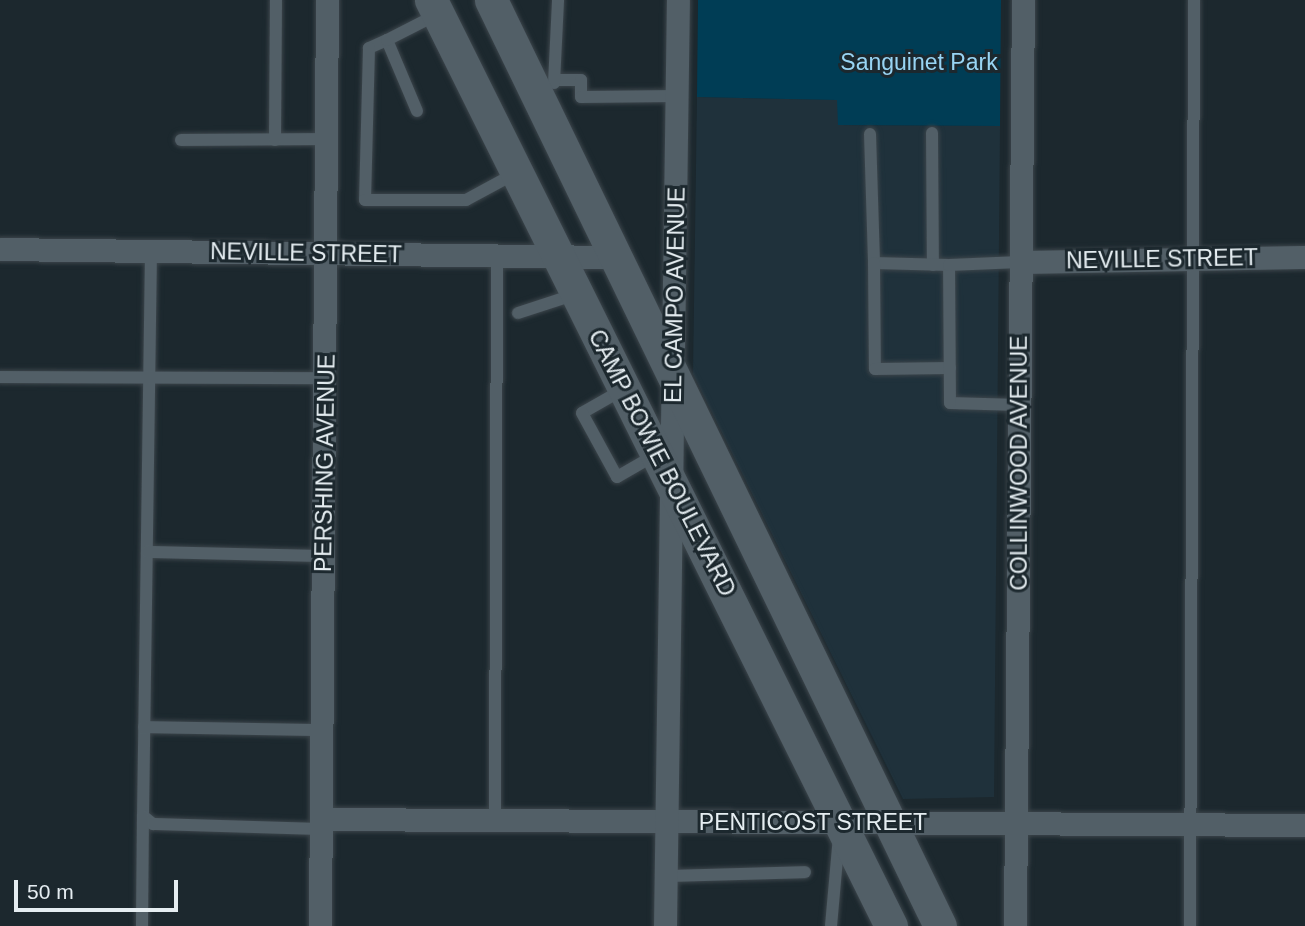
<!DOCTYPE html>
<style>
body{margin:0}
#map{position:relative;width:1305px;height:926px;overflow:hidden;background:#1c282e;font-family:Helvetica,sans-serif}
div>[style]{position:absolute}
.built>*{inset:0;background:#1f313b}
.green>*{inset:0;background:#003d55}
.roads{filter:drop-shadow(0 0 2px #3c454b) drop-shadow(0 0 2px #3c454b)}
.lane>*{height:12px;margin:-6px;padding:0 6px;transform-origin:6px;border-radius:6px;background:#525f67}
.street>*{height:23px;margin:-11.5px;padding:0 11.5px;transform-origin:11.5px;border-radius:11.5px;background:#525f67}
.secondary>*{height:33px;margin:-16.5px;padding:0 16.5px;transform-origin:16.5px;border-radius:16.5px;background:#525f67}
span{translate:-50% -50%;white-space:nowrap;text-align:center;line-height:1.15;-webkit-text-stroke:6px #1c282e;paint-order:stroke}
.park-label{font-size:23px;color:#98d4f3}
.street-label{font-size:23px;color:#e5edf1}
.scale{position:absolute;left:14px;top:880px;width:164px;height:32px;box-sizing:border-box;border:4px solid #e5edf1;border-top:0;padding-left:9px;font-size:21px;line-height:24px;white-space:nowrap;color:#e5edf1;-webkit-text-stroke:5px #1c282e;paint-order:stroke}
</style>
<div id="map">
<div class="built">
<div style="clip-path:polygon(697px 97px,838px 100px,839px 125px,1000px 126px,994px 797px,903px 799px,693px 374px)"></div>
</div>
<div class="green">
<div style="clip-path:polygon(698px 0,1001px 0,1000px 126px,838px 125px,837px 100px,697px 97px)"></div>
</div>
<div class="roads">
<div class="lane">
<div style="left:387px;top:40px;width:20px;rotate:156deg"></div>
<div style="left:369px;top:48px;width:152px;rotate:91.5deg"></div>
<div style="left:365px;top:200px;width:101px"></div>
<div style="left:466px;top:200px;width:57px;rotate:-28.4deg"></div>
<div style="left:558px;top:80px;width:23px"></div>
<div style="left:581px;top:80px;width:17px;rotate:90deg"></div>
<div style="left:581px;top:97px;width:96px;rotate:-0.6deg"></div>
<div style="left:554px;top:83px;width:83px;rotate:-87.2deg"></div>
<div style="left:417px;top:111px;width:77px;rotate:-112.9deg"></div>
<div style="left:387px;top:40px;width:57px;rotate:-27deg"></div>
<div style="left:932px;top:133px;width:132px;rotate:89.6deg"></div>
<div style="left:870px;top:134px;width:129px;rotate:88.2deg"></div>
<div style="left:181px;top:140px;width:147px;rotate:-0.4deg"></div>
<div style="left:275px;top:140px;width:140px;rotate:-89.6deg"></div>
<div style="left:151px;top:251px;width:565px;rotate:90.81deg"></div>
<div style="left:143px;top:816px;width:13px;rotate:39deg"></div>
<div style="left:153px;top:824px;width:169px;rotate:1.7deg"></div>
<div style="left:949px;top:265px;width:75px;rotate:-178.5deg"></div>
<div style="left:874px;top:263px;width:106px;rotate:89.5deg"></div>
<div style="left:875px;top:369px;width:75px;rotate:-0.8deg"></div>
<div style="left:518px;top:313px;width:61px;rotate:-18.1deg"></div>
<div style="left:0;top:377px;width:326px;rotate:0.2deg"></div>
<div style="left:624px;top:389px;width:48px;rotate:150.3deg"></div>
<div style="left:582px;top:413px;width:73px;rotate:61.3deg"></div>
<div style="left:617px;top:477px;width:46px;rotate:-29.9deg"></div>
<div style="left:1019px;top:405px;width:69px;rotate:-178.3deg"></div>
<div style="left:950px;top:403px;width:138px;rotate:-90.4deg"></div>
<div style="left:949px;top:265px;width:71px;rotate:-2.4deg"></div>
<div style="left:147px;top:552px;width:178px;rotate:1.3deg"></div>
<div style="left:144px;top:727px;width:179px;rotate:1deg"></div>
<div style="left:495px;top:820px;width:564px;rotate:-89.8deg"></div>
<div style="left:666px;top:876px;width:139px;rotate:-1.6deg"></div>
<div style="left:142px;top:926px;width:110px;rotate:-89.5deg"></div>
<div style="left:831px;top:926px;width:89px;rotate:-84.9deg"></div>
<div style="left:1190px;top:926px;width:926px;rotate:-89.75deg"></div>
</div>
<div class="street">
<div style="left:0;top:249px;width:613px;rotate:0.75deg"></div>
<div style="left:1020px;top:262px;width:285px;rotate:-1deg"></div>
<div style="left:322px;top:819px;width:983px;rotate:0.35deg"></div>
<div style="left:320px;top:926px;width:926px;rotate:-89.57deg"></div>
<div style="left:665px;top:926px;width:926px;rotate:-89.2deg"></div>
<div style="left:1015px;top:926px;width:926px;rotate:-89.51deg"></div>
</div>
<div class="secondary">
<div style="left:431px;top:0;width:1034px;rotate:63.58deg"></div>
<div style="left:491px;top:0;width:1029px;rotate:64.13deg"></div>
</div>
</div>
<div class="park-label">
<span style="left:919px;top:62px">Sanguinet Park</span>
</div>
<div class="street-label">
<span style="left:306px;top:253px;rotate:1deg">NEVILLE STREET</span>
<span style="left:1162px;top:259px;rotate:-1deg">NEVILLE STREET</span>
<span style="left:675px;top:295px;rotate:-89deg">EL CAMPO AVENUE</span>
<span style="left:325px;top:463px;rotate:-89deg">PERSHING AVENUE</span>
<span style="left:662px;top:463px;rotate:63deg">CAMP BOWIE BOULEVARD</span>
<span style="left:1019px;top:463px;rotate:-90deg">COLLINWOOD AVENUE</span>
<span style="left:813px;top:822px">PENTICOST STREET</span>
</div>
<div class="scale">50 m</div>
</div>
